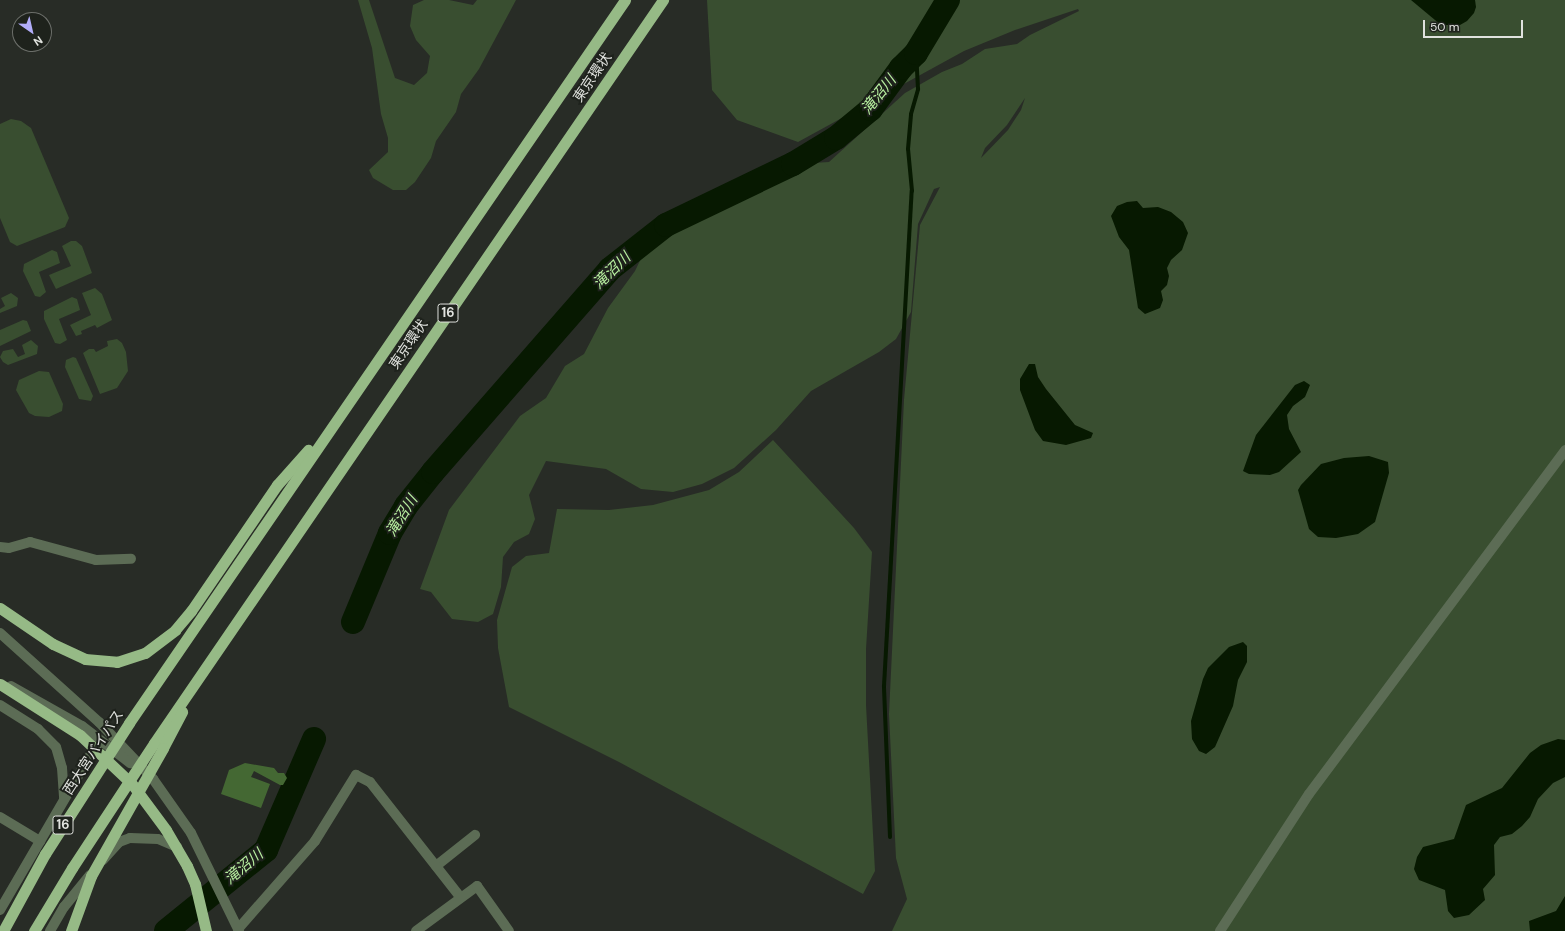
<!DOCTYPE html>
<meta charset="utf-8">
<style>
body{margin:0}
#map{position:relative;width:1565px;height:931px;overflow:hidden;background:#282c26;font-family:"DM Sans","Noto Sans JP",sans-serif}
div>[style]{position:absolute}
.green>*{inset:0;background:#394e30}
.water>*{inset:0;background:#071901}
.stream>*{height:4px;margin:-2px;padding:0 2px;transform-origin:2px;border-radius:2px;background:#071901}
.river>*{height:24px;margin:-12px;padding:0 12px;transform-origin:12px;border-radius:12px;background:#071901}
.building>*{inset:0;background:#446833}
.minor>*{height:10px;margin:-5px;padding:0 5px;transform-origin:5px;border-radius:5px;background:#5c6c55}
.tertiary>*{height:10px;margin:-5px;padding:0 5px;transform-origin:5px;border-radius:5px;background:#5c6c55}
.trunk>*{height:11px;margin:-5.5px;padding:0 5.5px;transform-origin:5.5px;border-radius:5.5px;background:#96ba86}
.trunk-bridge>*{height:11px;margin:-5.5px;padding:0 5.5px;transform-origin:5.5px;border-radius:5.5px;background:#96ba86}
span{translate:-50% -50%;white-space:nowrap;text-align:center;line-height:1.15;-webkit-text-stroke:4px #1e221c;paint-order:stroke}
.shield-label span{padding:1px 3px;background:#1e221c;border:1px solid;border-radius:3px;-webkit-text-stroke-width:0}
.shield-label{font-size:13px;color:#e0e2de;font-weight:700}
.street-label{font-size:14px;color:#e0e2de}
.water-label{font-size:15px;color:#b8f0a0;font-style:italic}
.north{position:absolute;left:12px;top:12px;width:40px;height:40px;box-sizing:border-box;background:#1e221c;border:1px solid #6c6f6a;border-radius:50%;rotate:146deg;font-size:11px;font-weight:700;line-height:16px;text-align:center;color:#e0e2de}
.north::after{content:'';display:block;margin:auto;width:14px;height:18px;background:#b2adf9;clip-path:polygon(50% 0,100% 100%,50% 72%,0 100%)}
.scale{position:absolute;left:1423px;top:20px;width:100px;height:18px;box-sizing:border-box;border:2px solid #e0e2de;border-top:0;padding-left:5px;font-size:12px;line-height:14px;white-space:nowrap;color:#e0e2de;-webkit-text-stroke:3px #1e221c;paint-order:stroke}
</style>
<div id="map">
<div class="green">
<div style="clip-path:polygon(358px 0,369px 0,395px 78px,414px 85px,427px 73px,430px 56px,416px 40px,410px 26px,413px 5px,424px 0,449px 0,473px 5px,477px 0,516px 0,479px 69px,461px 94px,456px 112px,436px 141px,431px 158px,415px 182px,406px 190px,393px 190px,373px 178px,369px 170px,388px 152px,388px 138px,381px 114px,372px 48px)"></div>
<div style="clip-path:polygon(evenodd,707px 0,1565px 0,1565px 931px,892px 931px,907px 899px,896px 858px,889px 714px,904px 400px,920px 225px,940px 187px,934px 189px,918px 224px,911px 312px,896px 339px,879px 352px,811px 391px,776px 430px,734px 468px,702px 484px,673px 492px,641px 489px,606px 469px,546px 461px,529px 495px,535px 519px,529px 534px,514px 542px,503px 557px,501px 587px,493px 614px,478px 622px,452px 619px,431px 592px,420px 589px,449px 510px,520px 416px,546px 398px,565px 366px,584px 354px,608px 308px,635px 271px,646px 248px,741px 196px,813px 163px,829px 162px,905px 93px,942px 72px,962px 64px,985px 49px,1017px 44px,1030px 35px,1079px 11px,1078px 9px,1015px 30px,964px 51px,798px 142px,737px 120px,712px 90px,707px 0,1025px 98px,1021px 110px,1008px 130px,981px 158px,985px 148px,1007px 125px,1025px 98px)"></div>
<div style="clip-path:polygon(11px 119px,21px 121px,31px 128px,69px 218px,65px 227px,17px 246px,10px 242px,0 218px,0 124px)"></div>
<div style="clip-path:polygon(71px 241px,76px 241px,82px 246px,92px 273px,56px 289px,49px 275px,71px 266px,62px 246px)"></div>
<div style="clip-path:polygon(52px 250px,57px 252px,60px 263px,39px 272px,46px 292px,40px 297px,35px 296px,23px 271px,24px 264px)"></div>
<div style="clip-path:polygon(95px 288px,102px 294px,112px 320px,97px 328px,95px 325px,81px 331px,82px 334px,76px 336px,70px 325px,91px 315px,82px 293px)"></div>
<div style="clip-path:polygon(11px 293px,18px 298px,17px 306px,0 313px,0 309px,5px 306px,1px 298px)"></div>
<div style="clip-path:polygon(72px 297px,77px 299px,80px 310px,59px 319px,67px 340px,60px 344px,55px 343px,44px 319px,44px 311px)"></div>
<div style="clip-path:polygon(23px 320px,27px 321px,31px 331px,0 346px,0 330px)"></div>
<div style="clip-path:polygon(117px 339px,122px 343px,126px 352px,128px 371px,117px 388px,100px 394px,83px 353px,89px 349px,94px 349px,96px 352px,108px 346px,107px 341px)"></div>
<div style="clip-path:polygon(31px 340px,38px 346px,37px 354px,8px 365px,3px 362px,0 357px,3px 351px,13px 349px,18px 357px,25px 354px,22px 345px)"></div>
<div style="clip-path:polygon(73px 357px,76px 358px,93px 396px,91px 401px,79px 399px,65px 367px,66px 360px)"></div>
<div style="clip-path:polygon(39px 371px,49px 372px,63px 404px,62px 411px,49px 417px,35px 416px,29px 413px,16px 390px,19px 380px)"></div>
<div style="clip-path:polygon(773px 440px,854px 528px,872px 552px,866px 649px,866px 705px,875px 871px,863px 894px,619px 762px,509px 707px,498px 648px,497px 620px,512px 567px,526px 556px,549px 553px,557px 509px,609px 510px,653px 505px,709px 490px,739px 472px)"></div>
</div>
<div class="water">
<div style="clip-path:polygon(1411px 0,1475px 0,1476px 7px,1474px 13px,1467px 21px,1460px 25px,1441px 25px)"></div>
<div style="clip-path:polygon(1137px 201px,1143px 208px,1158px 207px,1171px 212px,1183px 222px,1188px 233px,1182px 250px,1171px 260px,1167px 268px,1169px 276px,1167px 285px,1161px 291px,1163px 300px,1160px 308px,1145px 314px,1138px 308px,1129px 250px,1119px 237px,1111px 216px,1117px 206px,1127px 202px)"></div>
<div style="clip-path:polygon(1029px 364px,1035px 364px,1038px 377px,1046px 389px,1075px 425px,1093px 433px,1091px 438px,1066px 445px,1043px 441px,1035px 430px,1020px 390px,1020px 379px)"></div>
<div style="clip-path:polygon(1304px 381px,1310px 385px,1305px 397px,1293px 406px,1287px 415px,1289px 429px,1301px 452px,1279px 472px,1270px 475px,1249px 474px,1243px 471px,1256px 435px,1295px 385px)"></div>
<div style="clip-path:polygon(1369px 456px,1388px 462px,1389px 473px,1375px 522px,1358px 534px,1336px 538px,1318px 537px,1309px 529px,1298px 490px,1301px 485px,1321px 464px,1344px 458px)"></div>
<div style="clip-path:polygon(1243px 642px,1247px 646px,1247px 662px,1238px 680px,1233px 706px,1215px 747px,1206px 754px,1199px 751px,1192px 739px,1191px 721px,1203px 679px,1208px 668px,1229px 647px)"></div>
<div style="clip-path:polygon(1558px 739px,1565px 740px,1565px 777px,1553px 783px,1538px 799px,1530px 817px,1522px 826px,1512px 834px,1500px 837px,1494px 845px,1495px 875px,1483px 889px,1485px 900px,1469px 915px,1454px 918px,1448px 911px,1445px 890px,1419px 880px,1414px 869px,1417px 857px,1423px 847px,1454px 839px,1466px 805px,1502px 788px,1530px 753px,1541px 745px)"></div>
<div style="clip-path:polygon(1565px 896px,1565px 931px,1530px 931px,1529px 921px,1556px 911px)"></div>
</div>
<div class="stream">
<div style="left:890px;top:837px;width:151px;rotate:-92.3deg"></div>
<div style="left:884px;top:686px;width:496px;rotate:-86.8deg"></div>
<div style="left:912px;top:191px;width:42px;rotate:-95.4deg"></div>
<div style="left:908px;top:149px;width:35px;rotate:-85deg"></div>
<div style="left:911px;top:114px;width:26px;rotate:-74deg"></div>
<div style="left:918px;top:89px;width:36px;rotate:-93deg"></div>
</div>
<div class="river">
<div style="left:353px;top:622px;width:96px;rotate:-67.4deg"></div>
<div style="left:390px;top:533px;width:31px;rotate:-59deg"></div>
<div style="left:406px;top:506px;width:43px;rotate:-51.5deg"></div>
<div style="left:433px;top:472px;width:269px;rotate:-48.9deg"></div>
<div style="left:610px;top:269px;width:71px;rotate:-38.2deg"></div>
<div style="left:666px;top:225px;width:141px;rotate:-25.7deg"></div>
<div style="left:793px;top:164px;width:50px;rotate:-31.2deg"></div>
<div style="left:836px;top:138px;width:45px;rotate:-39.6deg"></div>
<div style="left:871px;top:109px;width:51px;rotate:-53.8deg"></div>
<div style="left:901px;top:68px;width:21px;rotate:-45deg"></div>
<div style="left:916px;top:53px;width:62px;rotate:-58.9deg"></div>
<div style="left:166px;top:931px;width:129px;rotate:-39deg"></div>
<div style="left:266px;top:850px;width:121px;rotate:-66.6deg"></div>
</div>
<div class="building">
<div style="clip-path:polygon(245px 763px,274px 768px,278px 773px,284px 773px,287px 778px,283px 785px,280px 785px,254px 771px,251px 777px,270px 784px,261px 808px,221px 794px,229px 770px)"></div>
</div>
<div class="minor">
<div style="left:0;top:547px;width:9px;rotate:6deg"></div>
<div style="left:9px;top:548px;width:22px;rotate:-16deg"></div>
<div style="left:30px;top:542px;width:68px;rotate:15.3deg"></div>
<div style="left:96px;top:560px;width:35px;rotate:-2deg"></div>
<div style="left:0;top:705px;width:45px;rotate:32.3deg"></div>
<div style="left:38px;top:729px;width:25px;rotate:45deg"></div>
<div style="left:56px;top:747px;width:22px;rotate:74deg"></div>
<div style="left:62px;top:768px;width:31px;rotate:86deg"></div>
<div style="left:0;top:817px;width:47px;rotate:31deg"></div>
<div style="left:436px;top:866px;width:50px;rotate:-38.5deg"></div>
<div style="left:238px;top:929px;width:117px;rotate:-48.8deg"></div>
<div style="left:315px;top:841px;width:78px;rotate:-58.2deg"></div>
<div style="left:356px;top:775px;width:16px;rotate:27deg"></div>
<div style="left:370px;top:782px;width:147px;rotate:51.9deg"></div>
<div style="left:416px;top:931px;width:76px;rotate:-36.4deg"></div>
<div style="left:477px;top:886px;width:55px;rotate:54.6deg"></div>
<div style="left:1220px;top:931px;width:163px;rotate:-57deg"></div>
<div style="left:1309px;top:794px;width:429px;rotate:-53.3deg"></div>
</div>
<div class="tertiary">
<div style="left:0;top:633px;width:133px;rotate:42deg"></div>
<div style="left:99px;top:722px;width:79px;rotate:46.5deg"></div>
<div style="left:153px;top:779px;width:66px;rotate:54.9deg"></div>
<div style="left:191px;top:833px;width:109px;rotate:63.9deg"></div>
<div style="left:11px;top:686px;width:81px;rotate:29.4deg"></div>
<div style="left:82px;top:726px;width:61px;rotate:37.6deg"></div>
<div style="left:103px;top:860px;width:24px;rotate:-48deg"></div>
<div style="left:119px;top:842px;width:12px;rotate:-20deg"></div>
<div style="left:130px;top:838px;width:28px;rotate:2deg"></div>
<div style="left:158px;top:839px;width:21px;rotate:23deg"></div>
<div style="left:0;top:910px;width:189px;rotate:-59.8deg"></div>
<div style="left:50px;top:931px;width:28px;rotate:-60deg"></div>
<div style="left:64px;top:907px;width:41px;rotate:-50.9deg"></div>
</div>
<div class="trunk">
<div style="left:0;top:608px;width:64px;rotate:34.2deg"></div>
<div style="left:53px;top:644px;width:35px;rotate:25deg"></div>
<div style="left:85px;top:659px;width:32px;rotate:5deg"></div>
<div style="left:117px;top:662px;width:29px;rotate:-18deg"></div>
<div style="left:145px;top:653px;width:38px;rotate:-37deg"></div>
<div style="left:175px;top:630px;width:25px;rotate:-50deg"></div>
<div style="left:191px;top:611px;width:153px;rotate:-55.7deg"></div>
<div style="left:277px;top:485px;width:47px;rotate:-48.5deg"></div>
<div style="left:0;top:684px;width:95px;rotate:32.5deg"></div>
<div style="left:80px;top:735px;width:71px;rotate:43.3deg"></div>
<div style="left:132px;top:784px;width:57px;rotate:53.5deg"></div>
<div style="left:166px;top:830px;width:42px;rotate:59.7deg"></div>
<div style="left:187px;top:866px;width:20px;rotate:66deg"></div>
<div style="left:195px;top:884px;width:48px;rotate:76.8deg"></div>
<div style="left:129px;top:723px;width:877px;rotate:-55.55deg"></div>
<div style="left:154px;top:743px;width:901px;rotate:-55.59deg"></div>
<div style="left:163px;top:748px;width:41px;rotate:-62.2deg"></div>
</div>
<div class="trunk-bridge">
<div style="left:3px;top:931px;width:88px;rotate:-61.4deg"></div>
<div style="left:45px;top:854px;width:156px;rotate:-57.3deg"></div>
<div style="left:34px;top:931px;width:74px;rotate:-58.9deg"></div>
<div style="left:72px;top:868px;width:149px;rotate:-56.7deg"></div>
<div style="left:71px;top:931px;width:59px;rotate:-70deg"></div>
<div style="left:91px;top:876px;width:147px;rotate:-60.6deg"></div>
</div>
<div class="shield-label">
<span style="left:448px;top:313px">16</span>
<span style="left:63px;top:825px">16</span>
</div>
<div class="street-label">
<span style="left:592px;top:77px;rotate:-56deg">東京環状</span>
<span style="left:408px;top:344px;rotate:-56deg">東京環状</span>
<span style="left:93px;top:752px;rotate:-57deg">西大宮バイパス</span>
</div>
<div class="water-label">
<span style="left:879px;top:95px;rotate:-51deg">滝沼川</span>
<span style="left:612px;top:271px;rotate:-44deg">滝沼川</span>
<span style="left:402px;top:516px;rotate:-58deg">滝沼川</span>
<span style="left:244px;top:867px;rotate:-40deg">滝沼川</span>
</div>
<div class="north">N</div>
<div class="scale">50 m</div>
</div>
